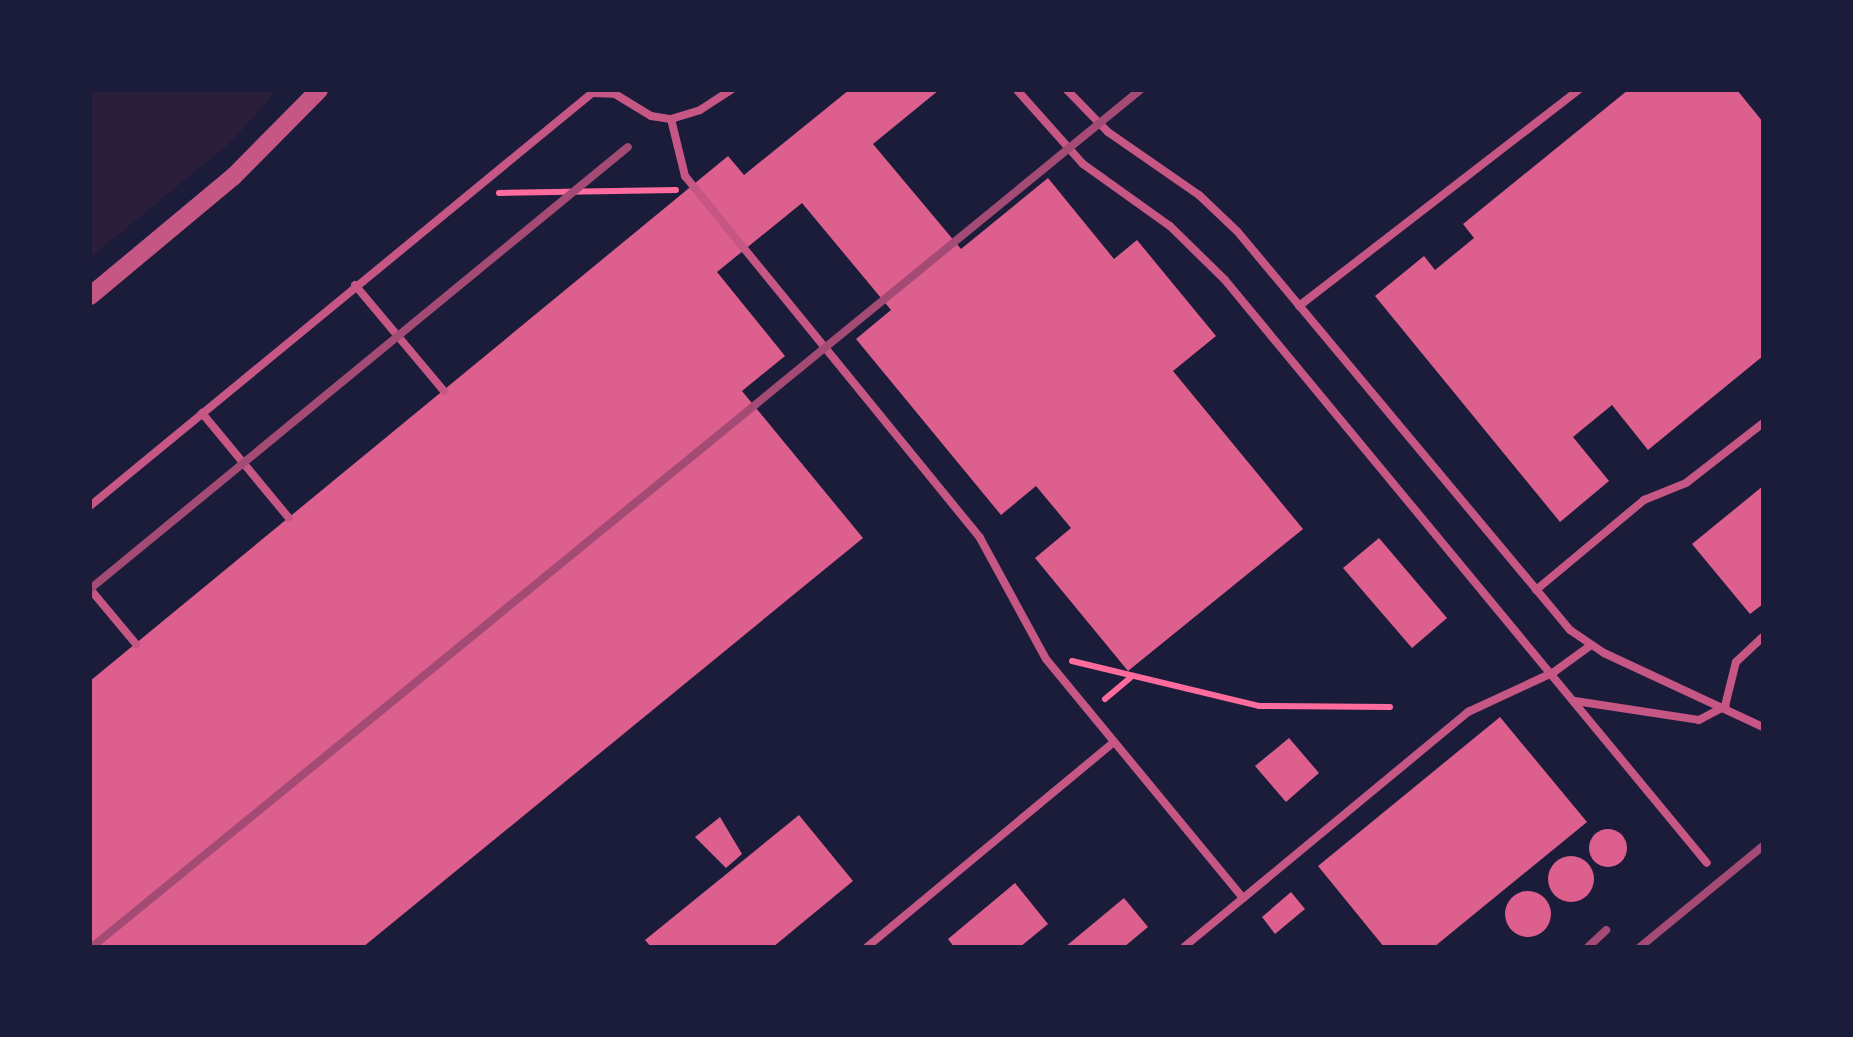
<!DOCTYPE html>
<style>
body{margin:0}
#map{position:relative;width:1853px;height:1037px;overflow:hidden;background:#1b1b3a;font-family:"IBM Plex Sans",sans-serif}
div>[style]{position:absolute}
.green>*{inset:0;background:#2a1e3b}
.building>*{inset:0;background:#dd5f8e}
.round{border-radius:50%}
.path>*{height:6px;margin:-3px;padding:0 3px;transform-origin:3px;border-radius:3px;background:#ff6b9d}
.service>*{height:8px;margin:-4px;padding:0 4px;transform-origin:4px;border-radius:4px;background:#c65784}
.tertiary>*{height:18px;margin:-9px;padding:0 9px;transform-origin:9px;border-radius:9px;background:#c65784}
.rail>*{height:8px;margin:-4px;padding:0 4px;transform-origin:4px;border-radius:4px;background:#a44b75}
span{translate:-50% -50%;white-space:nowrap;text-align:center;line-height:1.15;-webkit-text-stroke:9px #1b1b3a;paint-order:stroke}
.frame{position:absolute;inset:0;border:92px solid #1b1b3a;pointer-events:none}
</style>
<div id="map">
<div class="green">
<div style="clip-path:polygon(90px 90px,277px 90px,232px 141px,90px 258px)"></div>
</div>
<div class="building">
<div style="clip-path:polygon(849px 90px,939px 90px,873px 144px,961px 249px,1048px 178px,1114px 259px,1137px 240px,1216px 336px,1173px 371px,1303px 529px,1128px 671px,1035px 558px,1071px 528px,1036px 486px,1001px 515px,856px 339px,891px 310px,802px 203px,717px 272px,785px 356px,742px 391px,863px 538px,363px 947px,90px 947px,90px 681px,728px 156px,744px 175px)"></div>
<div style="clip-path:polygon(1628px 90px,1737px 90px,1763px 122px,1763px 356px,1648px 450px,1612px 405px,1573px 437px,1609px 481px,1560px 522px,1375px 296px,1424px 256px,1435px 270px,1474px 238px,1463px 224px)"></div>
<div style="clip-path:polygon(1763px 486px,1763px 604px,1750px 614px,1692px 544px)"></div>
<div style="clip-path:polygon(1379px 538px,1447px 618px,1412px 648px,1343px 568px)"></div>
<div style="clip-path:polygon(1500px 717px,1587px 822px,1434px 947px,1384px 947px,1318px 866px)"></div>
<div style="clip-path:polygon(1289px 738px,1319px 773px,1286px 802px,1255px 766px)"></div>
<div style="clip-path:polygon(799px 815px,853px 881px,773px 947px,651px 947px,645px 940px)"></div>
<div style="clip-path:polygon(720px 817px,742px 854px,726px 868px,695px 837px)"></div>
<div class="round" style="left:1589px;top:829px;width:38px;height:38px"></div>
<div class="round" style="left:1548px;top:856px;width:46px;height:46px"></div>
<div style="clip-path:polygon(1015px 883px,1048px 924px,1020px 947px,954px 947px,948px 939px)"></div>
<div class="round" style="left:1505px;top:891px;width:46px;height:46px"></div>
<div style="clip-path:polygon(1291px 892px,1305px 909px,1275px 934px,1262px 917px)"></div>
<div style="clip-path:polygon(1124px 898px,1148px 927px,1124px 947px,1065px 947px)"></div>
</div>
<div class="path">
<div style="left:499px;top:193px;width:177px;rotate:-1deg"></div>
<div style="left:1072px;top:661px;width:192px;rotate:13.5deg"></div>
<div style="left:1259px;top:706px;width:131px;rotate:0.4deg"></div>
<div style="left:1105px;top:699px;width:33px;rotate:-40deg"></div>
</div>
<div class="service">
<div style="left:1017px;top:90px;width:99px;rotate:48.3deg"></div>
<div style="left:1083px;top:164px;width:107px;rotate:35.5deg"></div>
<div style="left:1170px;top:226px;width:77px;rotate:44.5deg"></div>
<div style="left:1225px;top:280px;width:756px;rotate:50.42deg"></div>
<div style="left:1067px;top:90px;width:59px;rotate:45.7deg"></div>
<div style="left:1108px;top:132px;width:111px;rotate:34.7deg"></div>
<div style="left:1199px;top:195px;width:52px;rotate:43.5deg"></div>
<div style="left:1237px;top:231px;width:520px;rotate:50.15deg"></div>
<div style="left:1570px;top:630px;width:41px;rotate:34.1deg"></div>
<div style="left:1604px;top:653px;width:175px;rotate:25deg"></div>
<div style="left:671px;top:119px;width:59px;rotate:76.2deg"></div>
<div style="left:685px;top:176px;width:467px;rotate:50.8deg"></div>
<div style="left:980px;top:538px;width:138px;rotate:61.4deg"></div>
<div style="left:1046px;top:659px;width:310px;rotate:50.5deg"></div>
<div style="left:355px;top:285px;width:138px;rotate:50deg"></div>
<div style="left:1299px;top:306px;width:353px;rotate:-37.7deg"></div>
<div style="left:202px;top:413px;width:136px;rotate:50.4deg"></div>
<div style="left:90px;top:506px;width:650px;rotate:-39.44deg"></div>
<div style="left:592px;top:93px;width:23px;rotate:2deg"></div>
<div style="left:615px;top:94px;width:42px;rotate:31.4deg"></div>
<div style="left:651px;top:116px;width:20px;rotate:9deg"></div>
<div style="left:671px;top:119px;width:30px;rotate:-17deg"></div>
<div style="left:700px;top:110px;width:37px;rotate:-33deg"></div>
<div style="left:90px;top:589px;width:72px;rotate:50.1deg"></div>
<div style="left:1536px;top:590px;width:141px;rotate:-39.8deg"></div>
<div style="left:1644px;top:500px;width:45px;rotate:-22deg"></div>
<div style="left:1686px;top:483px;width:98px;rotate:-37.9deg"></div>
<div style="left:1575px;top:701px;width:125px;rotate:8.7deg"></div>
<div style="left:1699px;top:720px;width:30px;rotate:-28deg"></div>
<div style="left:1725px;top:706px;width:45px;rotate:-76deg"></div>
<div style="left:1736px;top:662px;width:37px;rotate:-43deg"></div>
<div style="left:867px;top:947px;width:321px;rotate:-39.7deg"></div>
<div style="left:1184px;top:947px;width:369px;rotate:-39.6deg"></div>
<div style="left:1468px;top:712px;width:95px;rotate:-24.9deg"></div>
<div style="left:1554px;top:672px;width:46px;rotate:-36.1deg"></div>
</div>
<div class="tertiary">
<div style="left:90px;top:296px;width:186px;rotate:-39.8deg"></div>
<div style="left:233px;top:177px;width:122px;rotate:-45.3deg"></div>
</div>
<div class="rail">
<div style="left:90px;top:589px;width:696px;rotate:-39.41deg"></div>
<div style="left:92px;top:947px;width:1354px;rotate:-39.27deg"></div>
<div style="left:1588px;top:947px;width:25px;rotate:-43deg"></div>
<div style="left:1640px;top:947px;width:159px;rotate:-39.4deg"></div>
</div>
<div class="frame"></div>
</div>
